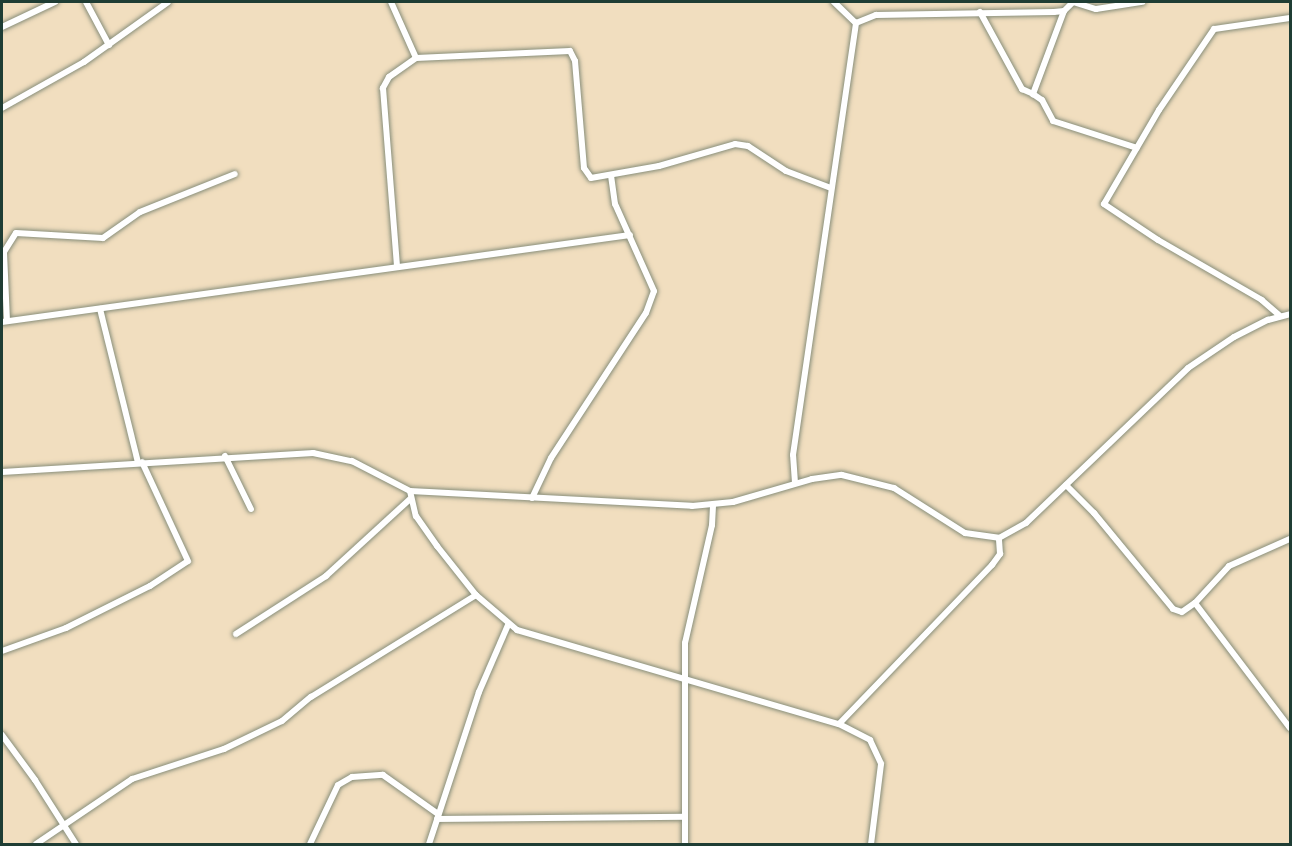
<!DOCTYPE html>
<style>
body{margin:0}
#map{position:relative;width:1292px;height:846px;overflow:hidden;background:#f1debf;font-family:"Shantell Sans",sans-serif}
div>[style]{position:absolute}
.roads{filter:drop-shadow(0 0 2px #888e7a) drop-shadow(0 0 2px #888e7a)}
.street>*{height:6px;margin:-3px;padding:0 3px;transform-origin:3px;border-radius:3px;background:#fff}
span{translate:-50% -50%;white-space:nowrap;text-align:center;line-height:1.15;-webkit-text-stroke:4.5px #fdfcf7;paint-order:stroke}
.frame{position:absolute;inset:0;border:3px solid #1f3d34;pointer-events:none}
</style>
<div id="map">
<div class="roads">
<div class="street">
<div style="left:86px;top:2px;width:49px;rotate:61.9deg"></div>
<div style="left:391px;top:2px;width:61px;rotate:65.9deg"></div>
<div style="left:416px;top:58px;width:33px;rotate:145deg"></div>
<div style="left:389px;top:77px;width:13px;rotate:119deg"></div>
<div style="left:383px;top:88px;width:179px;rotate:85.5deg"></div>
<div style="left:834px;top:2px;width:30px;rotate:44deg"></div>
<div style="left:1073px;top:2px;width:24px;rotate:17deg"></div>
<div style="left:1096px;top:9px;width:47px;rotate:-8.7deg"></div>
<div style="left:1064px;top:11px;width:89px;rotate:110.5deg"></div>
<div style="left:1033px;top:94px;width:11px;rotate:34deg"></div>
<div style="left:1042px;top:100px;width:24px;rotate:62deg"></div>
<div style="left:1053px;top:121px;width:88px;rotate:17.8deg"></div>
<div style="left:980px;top:12px;width:88px;rotate:61.4deg"></div>
<div style="left:1022px;top:89px;width:12px;rotate:24deg"></div>
<div style="left:2px;top:27px;width:59px;rotate:-25.3deg"></div>
<div style="left:416px;top:58px;width:154px;rotate:-2.6deg"></div>
<div style="left:570px;top:51px;width:11px;rotate:63deg"></div>
<div style="left:575px;top:61px;width:107px;rotate:85.2deg"></div>
<div style="left:584px;top:168px;width:12px;rotate:55deg"></div>
<div style="left:591px;top:178px;width:69px;rotate:-10deg"></div>
<div style="left:659px;top:166px;width:79px;rotate:-16.1deg"></div>
<div style="left:735px;top:144px;width:13px;rotate:9deg"></div>
<div style="left:748px;top:146px;width:45px;rotate:33.3deg"></div>
<div style="left:786px;top:171px;width:48px;rotate:20.7deg"></div>
<div style="left:2px;top:108px;width:94px;rotate:-29.3deg"></div>
<div style="left:84px;top:62px;width:103px;rotate:-35.5deg"></div>
<div style="left:100px;top:309px;width:158px;rotate:76.1deg"></div>
<div style="left:1279px;top:315px;width:23px;rotate:-139deg"></div>
<div style="left:1262px;top:300px;width:120px;rotate:-150deg"></div>
<div style="left:1158px;top:240px;width:65px;rotate:-146.3deg"></div>
<div style="left:1104px;top:204px;width:109px;rotate:-59.7deg"></div>
<div style="left:1159px;top:110px;width:98px;rotate:-55.8deg"></div>
<div style="left:1214px;top:29px;width:77px;rotate:-8.2deg"></div>
<div style="left:7px;top:321px;width:69px;rotate:-92.5deg"></div>
<div style="left:4px;top:252px;width:22px;rotate:-58deg"></div>
<div style="left:16px;top:233px;width:87px;rotate:3.3deg"></div>
<div style="left:103px;top:238px;width:45px;rotate:-35.1deg"></div>
<div style="left:140px;top:212px;width:102px;rotate:-21.8deg"></div>
<div style="left:2px;top:322px;width:634px;rotate:-7.89deg"></div>
<div style="left:225px;top:456px;width:59px;rotate:63.9deg"></div>
<div style="left:2px;top:472px;width:312px;rotate:-3.5deg"></div>
<div style="left:313px;top:453px;width:40px;rotate:12deg"></div>
<div style="left:352px;top:461px;width:65px;rotate:27.3deg"></div>
<div style="left:410px;top:491px;width:282px;rotate:3deg"></div>
<div style="left:692px;top:506px;width:41px;rotate:-5.6deg"></div>
<div style="left:733px;top:502px;width:82px;rotate:-16.2deg"></div>
<div style="left:812px;top:479px;width:30px;rotate:-8deg"></div>
<div style="left:842px;top:475px;width:54px;rotate:14deg"></div>
<div style="left:894px;top:488px;width:84px;rotate:32.4deg"></div>
<div style="left:965px;top:533px;width:34px;rotate:8deg"></div>
<div style="left:999px;top:538px;width:31px;rotate:-29deg"></div>
<div style="left:1026px;top:523px;width:224px;rotate:-43.7deg"></div>
<div style="left:1188px;top:368px;width:55px;rotate:-34deg"></div>
<div style="left:1234px;top:337px;width:38px;rotate:-27deg"></div>
<div style="left:1268px;top:320px;width:23px;rotate:-15deg"></div>
<div style="left:795px;top:483px;width:28px;rotate:-94deg"></div>
<div style="left:793px;top:455px;width:437px;rotate:-81.7deg"></div>
<div style="left:856px;top:23px;width:22px;rotate:-22deg"></div>
<div style="left:876px;top:15px;width:178px;rotate:-1deg"></div>
<div style="left:1054px;top:12px;width:10px;rotate:-6deg"></div>
<div style="left:1064px;top:11px;width:13px;rotate:-45deg"></div>
<div style="left:1066px;top:485px;width:40px;rotate:45deg"></div>
<div style="left:1094px;top:513px;width:124px;rotate:50.5deg"></div>
<div style="left:1173px;top:609px;width:9px;rotate:18deg"></div>
<div style="left:1182px;top:612px;width:16px;rotate:-35deg"></div>
<div style="left:1195px;top:603px;width:157px;rotate:52.8deg"></div>
<div style="left:410px;top:491px;width:26px;rotate:77deg"></div>
<div style="left:416px;top:516px;width:37px;rotate:55deg"></div>
<div style="left:437px;top:546px;width:63px;rotate:51.5deg"></div>
<div style="left:476px;top:595px;width:54px;rotate:40.5deg"></div>
<div style="left:517px;top:630px;width:335px;rotate:16.3deg"></div>
<div style="left:839px;top:724px;width:35px;rotate:27deg"></div>
<div style="left:870px;top:740px;width:26px;rotate:65deg"></div>
<div style="left:881px;top:764px;width:81px;rotate:97.1deg"></div>
<div style="left:532px;top:498px;width:44px;rotate:-64.6deg"></div>
<div style="left:551px;top:458px;width:173px;rotate:-56.8deg"></div>
<div style="left:646px;top:313px;width:23px;rotate:-70deg"></div>
<div style="left:654px;top:291px;width:95px;rotate:-114.1deg"></div>
<div style="left:615px;top:204px;width:28px;rotate:-98deg"></div>
<div style="left:1195px;top:603px;width:50px;rotate:-47.4deg"></div>
<div style="left:1229px;top:566px;width:67px;rotate:-23.9deg"></div>
<div style="left:236px;top:634px;width:107px;rotate:-32.8deg"></div>
<div style="left:326px;top:576px;width:114px;rotate:-42.5deg"></div>
<div style="left:2px;top:651px;width:68px;rotate:-19.8deg"></div>
<div style="left:66px;top:628px;width:94px;rotate:-26.6deg"></div>
<div style="left:150px;top:586px;width:45px;rotate:-33.3deg"></div>
<div style="left:188px;top:561px;width:109px;rotate:-114.9deg"></div>
<div style="left:839px;top:724px;width:221px;rotate:-46.1deg"></div>
<div style="left:992px;top:565px;width:14px;rotate:-54deg"></div>
<div style="left:1000px;top:554px;width:16px;rotate:-94deg"></div>
<div style="left:2px;top:735px;width:56px;rotate:53.7deg"></div>
<div style="left:35px;top:780px;width:76px;rotate:57.4deg"></div>
<div style="left:437px;top:819px;width:247px;rotate:-0.5deg"></div>
<div style="left:36px;top:844px;width:116px;rotate:-34.1deg"></div>
<div style="left:132px;top:779px;width:97px;rotate:-18.1deg"></div>
<div style="left:224px;top:749px;width:64px;rotate:-25.8deg"></div>
<div style="left:282px;top:721px;width:38px;rotate:-40deg"></div>
<div style="left:311px;top:697px;width:194px;rotate:-31.7deg"></div>
<div style="left:310px;top:844px;width:65px;rotate:-64.6deg"></div>
<div style="left:338px;top:785px;width:16px;rotate:-30deg"></div>
<div style="left:352px;top:777px;width:31px;rotate:-4deg"></div>
<div style="left:383px;top:775px;width:67px;rotate:35.3deg"></div>
<div style="left:429px;top:844px;width:160px;rotate:-71.8deg"></div>
<div style="left:479px;top:692px;width:73px;rotate:-66.6deg"></div>
<div style="left:685px;top:844px;width:201px;rotate:-90deg"></div>
<div style="left:685px;top:643px;width:121px;rotate:-77.1deg"></div>
<div style="left:712px;top:525px;width:20px;rotate:-87deg"></div>
</div>
</div>
<div class="frame"></div>
</div>
